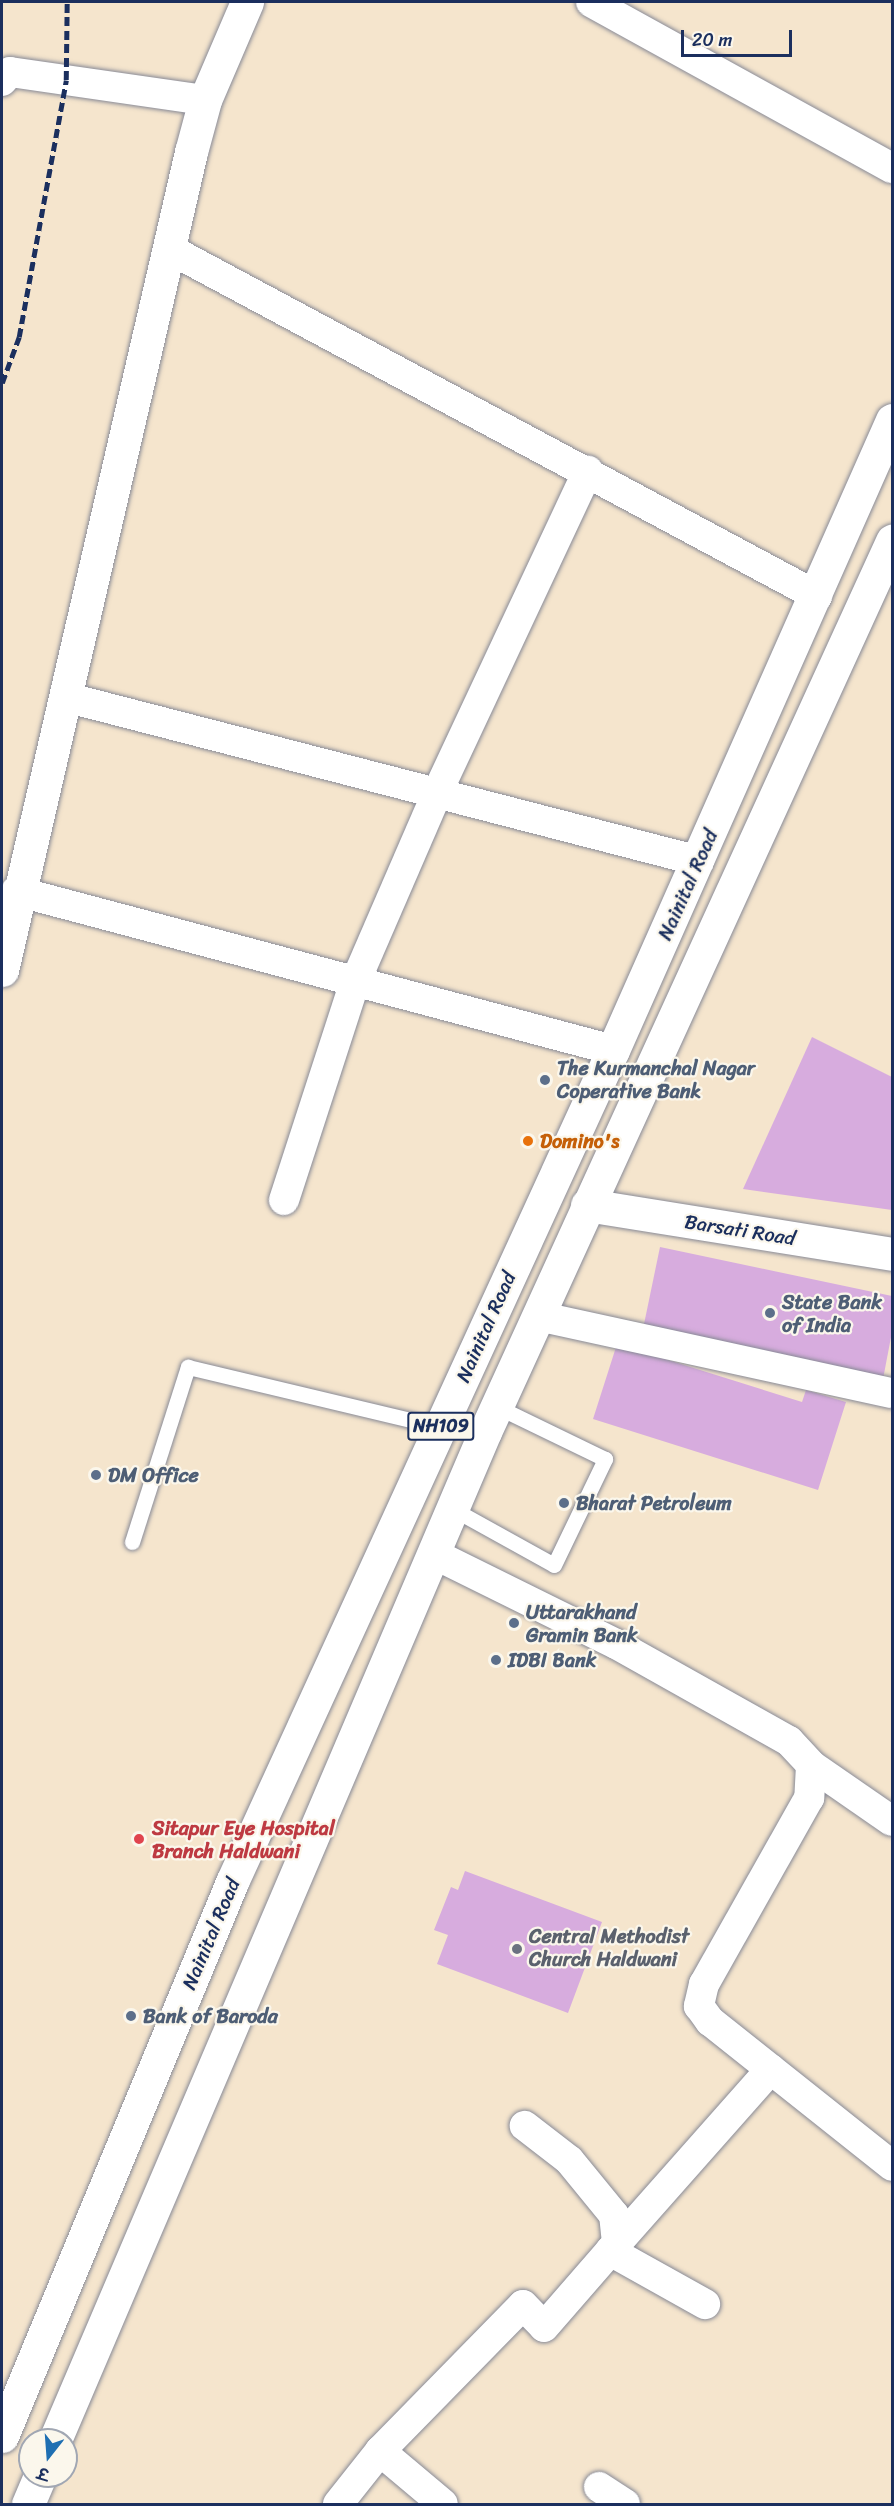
<!DOCTYPE html>
<meta charset="utf-8">
<style>
body{margin:0}
#map{position:relative;width:894px;height:2506px;overflow:hidden;background:#f5e5cd;font-family:Sriracha,"Playpen Sans Deva",sans-serif}
div>[style]{position:absolute}
.building>*{inset:0;background:#d7acde}
.roads{filter:drop-shadow(0 0 2px #888a96) drop-shadow(0 0 2px #888a96)}
.lane>*{height:15px;margin:-7.5px;padding:0 7.5px;transform-origin:7.5px;border-radius:7.5px;background:#fff}
.street>*{height:30px;margin:-15px;padding:0 15px;transform-origin:15px;border-radius:15px;background:#fff}
.secondary>*{height:33px;margin:-16.5px;padding:0 16.5px;transform-origin:16.5px;border-radius:16.5px;background:#fff}
.highway>*{height:33px;margin:-16.5px;padding:0 16.5px;transform-origin:16.5px;border-radius:16.5px;background:#fff}
.rail>*{height:4.5px;margin-top:-2.25px;transform-origin:0;background:repeating-linear-gradient(90deg,#1b2f5e 0 9px,transparent 0 13.5px)}
.dots>*{width:16px;height:16px;translate:-50% -50%;box-sizing:border-box;border:3px solid #fbf7ec;border-radius:50%}
span{translate:-50% -50%;white-space:nowrap;text-align:center;line-height:1.15;-webkit-text-stroke:4.5px #fbf7ec;paint-order:stroke}
.shield-label span{padding:2px 4px;background:#fbf7ec;border:2px solid;border-radius:4px;-webkit-text-stroke-width:0}
.shield-label{font-size:18px;color:#1b2f5e;font-weight:700}
.street-label{font-size:20px;color:#1b2f5e}
.service-label{font-size:20px;color:#4e5e75;font-weight:700}
.left{translate:0 -50%;text-align:left}
.food-label{font-size:20px;color:#c56008;font-weight:700}
.health-label{font-size:20px;color:#be3a42;font-weight:700}
.worship-label{font-size:20px;color:#5b616d;font-weight:700}
.frame{position:absolute;inset:0;border:3px solid #1b2f5e;pointer-events:none}
.north{position:absolute;left:18px;top:2428px;width:60px;height:60px;box-sizing:border-box;background:#fbf7ec;border:2px solid #a1a7b3;border-radius:50%;rotate:197deg;font-size:16px;font-weight:700;line-height:24px;text-align:center;color:#1b2f5e}
.north::after{content:'';display:block;margin:auto;width:21px;height:27px;background:#1f6fb2;clip-path:polygon(50% 0,100% 100%,50% 72%,0 100%)}
.scale{position:absolute;left:681px;top:30px;width:111px;height:27px;box-sizing:border-box;border:3px solid #1b2f5e;border-top:0;padding-left:8px;font-size:18px;line-height:21px;white-space:nowrap;color:#1b2f5e;-webkit-text-stroke:4px #fbf7ec;paint-order:stroke}
</style>
<div id="map">
<div class="building">
<div style="clip-path:polygon(812px 1037px,892px 1077px,892px 1210px,743px 1189px)"></div>
<div style="clip-path:polygon(660px 1247px,892px 1296px,892px 1332px,883px 1379px,643px 1329px)"></div>
<div style="clip-path:polygon(617px 1344px,802px 1402px,806px 1390px,846px 1402px,818px 1490px,593px 1419px)"></div>
<div style="clip-path:polygon(465px 1871px,602px 1922px,568px 2013px,437px 1964px,448px 1935px,434px 1930px,451px 1887px,458px 1890px)"></div>
</div>
<div class="roads">
<div class="lane">
<div style="left:453px;top:1509px;width:115px;rotate:29deg"></div>
<div style="left:554px;top:1565px;width:118px;rotate:-64.3deg"></div>
<div style="left:605px;top:1459px;width:121px;rotate:-154.1deg"></div>
<div style="left:132px;top:1542px;width:184px;rotate:-72.3deg"></div>
<div style="left:188px;top:1367px;width:259px;rotate:13.4deg"></div>
</div>
<div class="street">
<div style="left:591px;top:2px;width:344px;rotate:28.9deg"></div>
<div style="left:2px;top:81px;width:12px;rotate:-48deg"></div>
<div style="left:10px;top:72px;width:197px;rotate:8.2deg"></div>
<div style="left:171px;top:250px;width:733px;rotate:28.17deg"></div>
<div style="left:65px;top:697px;width:655px;rotate:14.5deg"></div>
<div style="left:16px;top:891px;width:618px;rotate:14.91deg"></div>
<div style="left:284px;top:1200px;width:226px;rotate:-72deg"></div>
<div style="left:354px;top:985px;width:209px;rotate:-66.6deg"></div>
<div style="left:437px;top:793px;width:356px;rotate:-64.9deg"></div>
<div style="left:538px;top:1316px;width:362px;rotate:12.3deg"></div>
<div style="left:434px;top:1554px;width:203px;rotate:26.3deg"></div>
<div style="left:616px;top:1644px;width:198px;rotate:29.3deg"></div>
<div style="left:789px;top:1741px;width:33px;rotate:47deg"></div>
<div style="left:811px;top:1765px;width:33px;rotate:93deg"></div>
<div style="left:809px;top:1798px;width:214px;rotate:119.4deg"></div>
<div style="left:704px;top:1984px;width:23px;rotate:103deg"></div>
<div style="left:699px;top:2006px;width:19px;rotate:54deg"></div>
<div style="left:710px;top:2021px;width:233px;rotate:38.5deg"></div>
<div style="left:811px;top:1765px;width:98px;rotate:34.7deg"></div>
<div style="left:617px;top:2243px;width:232px;rotate:-48.5deg"></div>
<div style="left:610px;top:2251px;width:109px;rotate:29.2deg"></div>
<div style="left:380px;top:2451px;width:82px;rotate:40.1deg"></div>
<div style="left:599px;top:2487px;width:31px;rotate:33deg"></div>
<div style="left:338px;top:2504px;width:68px;rotate:-51.6deg"></div>
<div style="left:380px;top:2451px;width:204px;rotate:-45.6deg"></div>
<div style="left:523px;top:2305px;width:30px;rotate:46deg"></div>
<div style="left:544px;top:2327px;width:111px;rotate:-49deg"></div>
<div style="left:617px;top:2243px;width:28px;rotate:-96deg"></div>
<div style="left:614px;top:2215px;width:71px;rotate:-129.3deg"></div>
<div style="left:569px;top:2160px;width:56px;rotate:-142.3deg"></div>
</div>
<div class="secondary">
<div style="left:2px;top:970px;width:840px;rotate:-76.99deg"></div>
<div style="left:191px;top:152px;width:54px;rotate:-74.9deg"></div>
<div style="left:205px;top:100px;width:107px;rotate:-66.8deg"></div>
<div style="left:587px;top:1205px;width:309px;rotate:9.1deg"></div>
</div>
<div class="highway">
<div style="left:2px;top:2436px;width:600px;rotate:-67.45deg"></div>
<div style="left:232px;top:1882px;width:915px;rotate:-65.4deg"></div>
<div style="left:613px;top:1050px;width:689px;rotate:-66.11deg"></div>
<div style="left:55px;top:2440px;width:1096px;rotate:-66.9deg"></div>
<div style="left:485px;top:1432px;width:980px;rotate:-65.45deg"></div>
<div style="left:28px;top:2504px;width:30px;rotate:-67deg"></div>
</div>
</div>
<div class="rail">
<div style="left:2px;top:383px;width:49px;rotate:-69.7deg"></div>
<div style="left:19px;top:337px;width:261px;rotate:-79.6deg"></div>
<div style="left:66px;top:80px;width:78px;rotate:-89.3deg"></div>
</div>
<div class="dots">
<div style="left:545px;top:1080px;background:#5c6f8a"></div>
<div style="left:528px;top:1141px;background:#e8710a"></div>
<div style="left:770px;top:1313px;background:#5c6f8a"></div>
<div style="left:96px;top:1475px;background:#5c6f8a"></div>
<div style="left:564px;top:1503px;background:#5c6f8a"></div>
<div style="left:514px;top:1623px;background:#5c6f8a"></div>
<div style="left:496px;top:1660px;background:#5c6f8a"></div>
<div style="left:139px;top:1839px;background:#e0444e"></div>
<div style="left:517px;top:1949px;background:#6b7280"></div>
<div style="left:131px;top:2016px;background:#5c6f8a"></div>
</div>
<div class="shield-label">
<span style="left:441px;top:1426px">NH109</span>
</div>
<div class="street-label">
<span style="left:688px;top:885px;rotate:-66deg">Nainital Road</span>
<span style="left:740px;top:1230px;rotate:9deg">Barsati Road</span>
<span style="left:486px;top:1327px;rotate:-66deg">Nainital Road</span>
<span style="left:211px;top:1934px;rotate:-67deg">Nainital Road</span>
</div>
<div class="service-label">
<span class="left" style="left:557px;top:1080px">The Kurmanchal Nagar<br>Coperative Bank</span>
<span class="left" style="left:782px;top:1314px">State Bank<br>of India</span>
<span class="left" style="left:108px;top:1475px">DM Office</span>
<span class="left" style="left:576px;top:1503px">Bharat Petroleum</span>
<span class="left" style="left:526px;top:1624px">Uttarakhand<br>Gramin Bank</span>
<span class="left" style="left:508px;top:1660px">IDBI Bank</span>
<span class="left" style="left:143px;top:2016px">Bank of Baroda</span>
</div>
<div class="food-label">
<span class="left" style="left:540px;top:1141px">Domino's</span>
</div>
<div class="health-label">
<span class="left" style="left:152px;top:1840px">Sitapur Eye Hospital<br>Branch Haldwani</span>
</div>
<div class="worship-label">
<span class="left" style="left:529px;top:1948px">Central Methodist<br>Church Haldwani</span>
</div>
<div class="frame"></div>
<div class="north">उ</div>
<div class="scale">20 m</div>
</div>
